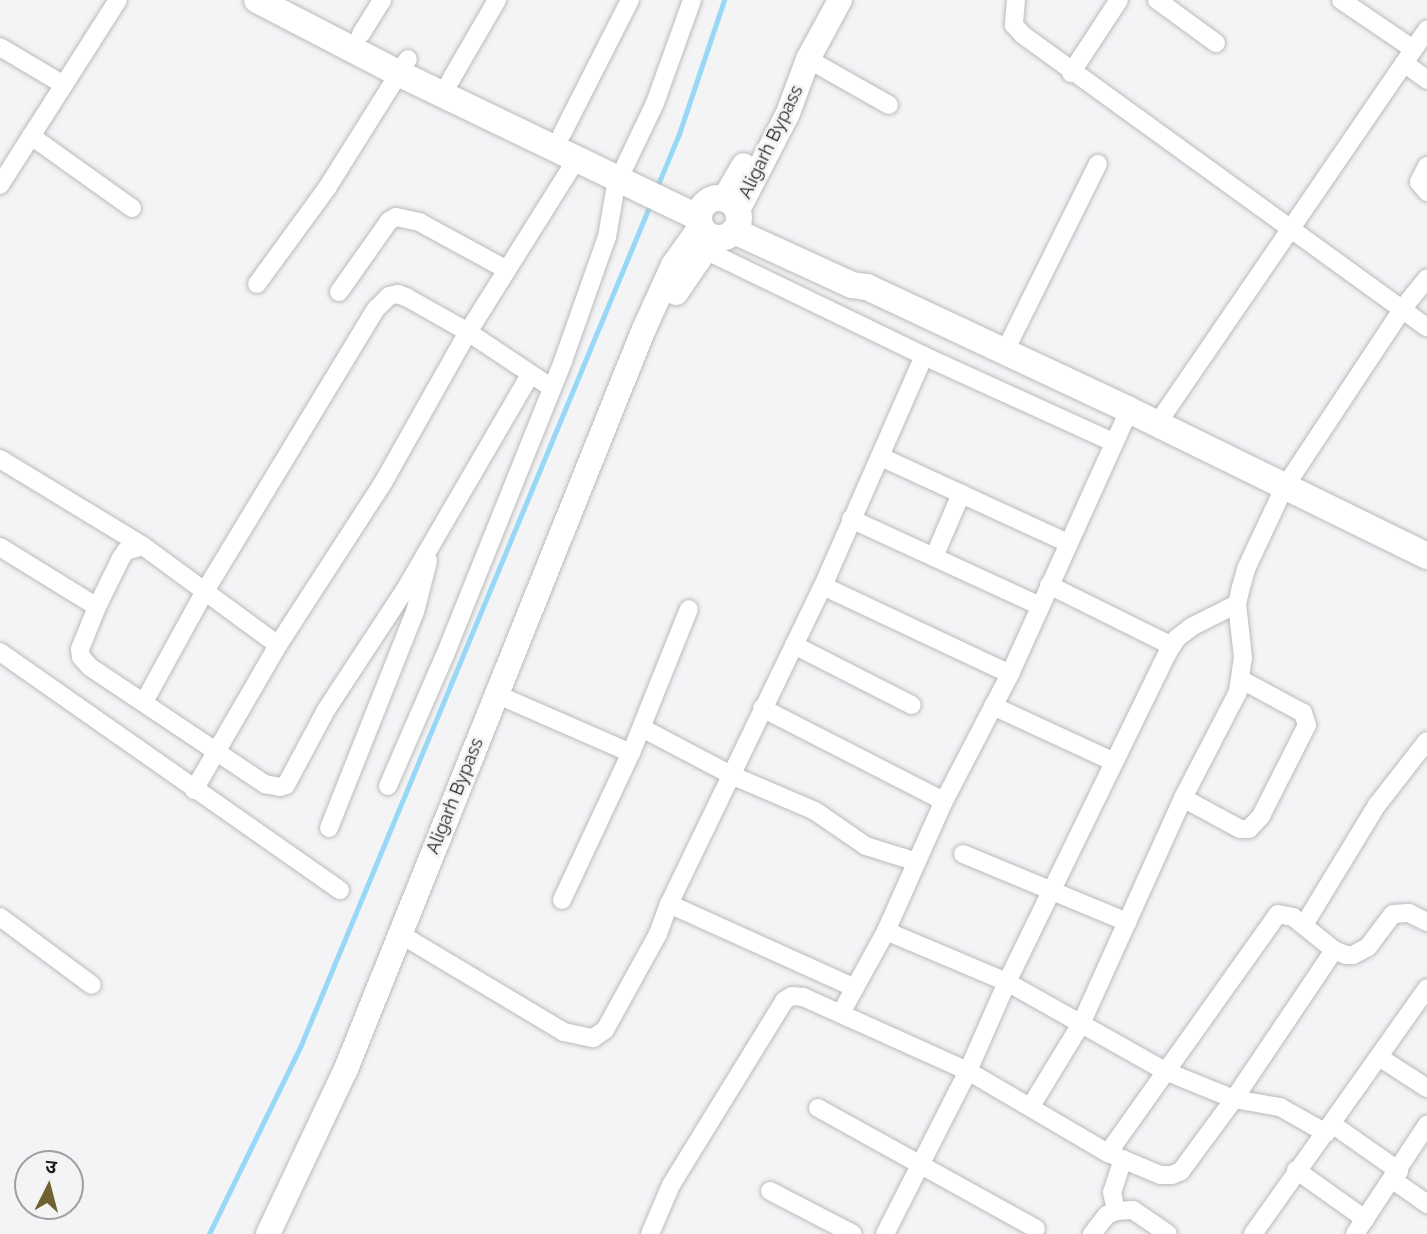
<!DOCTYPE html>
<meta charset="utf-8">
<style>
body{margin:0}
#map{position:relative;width:1427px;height:1234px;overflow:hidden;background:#f4f3f6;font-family:Raleway,"Noto Sans Devanagari",sans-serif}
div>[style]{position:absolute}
.stream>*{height:4.5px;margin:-2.25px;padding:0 2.25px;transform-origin:2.25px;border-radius:2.25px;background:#96d8f5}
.roads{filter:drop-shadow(0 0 2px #bbbabc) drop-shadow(0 0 2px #bbbabc)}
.street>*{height:18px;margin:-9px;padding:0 9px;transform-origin:9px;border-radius:9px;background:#fff}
.secondary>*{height:24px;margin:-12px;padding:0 12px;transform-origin:12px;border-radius:12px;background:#fff}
.primary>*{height:26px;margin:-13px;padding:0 13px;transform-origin:13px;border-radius:13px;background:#fff}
.primary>.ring{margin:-13px;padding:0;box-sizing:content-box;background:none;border:26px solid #fff;border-radius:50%}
span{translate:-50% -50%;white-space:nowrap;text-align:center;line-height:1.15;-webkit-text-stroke:6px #f4f3f6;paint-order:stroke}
.street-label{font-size:18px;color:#1d1d1e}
.north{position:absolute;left:14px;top:1150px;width:70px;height:70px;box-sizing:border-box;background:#f4f3f6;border:2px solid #9e9da0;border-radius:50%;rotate:6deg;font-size:19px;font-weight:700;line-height:28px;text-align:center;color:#1d1d1e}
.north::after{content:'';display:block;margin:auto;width:24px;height:32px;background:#6f622f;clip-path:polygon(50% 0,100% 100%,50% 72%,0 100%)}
</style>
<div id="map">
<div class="stream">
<div style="left:657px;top:187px;width:57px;rotate:-67.5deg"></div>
<div style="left:679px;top:134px;width:141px;rotate:-71.4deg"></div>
<div style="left:209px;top:1234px;width:210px;rotate:-64deg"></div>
<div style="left:301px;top:1045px;width:910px;rotate:-67.44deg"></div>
</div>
<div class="roads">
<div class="street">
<div style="left:1016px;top:0;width:25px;rotate:95deg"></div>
<div style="left:1014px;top:25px;width:13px;rotate:48deg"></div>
<div style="left:1023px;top:35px;width:498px;rotate:35.9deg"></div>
<div style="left:1157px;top:0;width:73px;rotate:36.1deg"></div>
<div style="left:1341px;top:0;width:87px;rotate:34.2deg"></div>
<div style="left:361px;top:34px;width:40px;rotate:-58deg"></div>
<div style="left:0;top:47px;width:74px;rotate:30.7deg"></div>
<div style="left:808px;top:59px;width:93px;rotate:29.6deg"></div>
<div style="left:1404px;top:63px;width:29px;rotate:36deg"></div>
<div style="left:1071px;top:73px;width:87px;rotate:-56.7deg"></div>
<div style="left:450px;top:81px;width:94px;rotate:-59.9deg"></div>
<div style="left:562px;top:134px;width:150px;rotate:-63.1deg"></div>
<div style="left:31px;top:136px;width:124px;rotate:35.5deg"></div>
<div style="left:625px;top:166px;width:70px;rotate:-64.5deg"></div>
<div style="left:655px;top:103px;width:109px;rotate:-70.2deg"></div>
<div style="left:1427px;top:166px;width:18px;rotate:117deg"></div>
<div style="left:1419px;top:182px;width:13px;rotate:51deg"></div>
<div style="left:0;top:185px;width:219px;rotate:-57.5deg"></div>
<div style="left:705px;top:250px;width:243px;rotate:25.8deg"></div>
<div style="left:924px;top:356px;width:208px;rotate:24.5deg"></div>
<div style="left:257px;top:284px;width:119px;rotate:-53.9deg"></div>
<div style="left:327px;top:188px;width:152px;rotate:-57.9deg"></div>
<div style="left:339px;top:292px;width:87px;rotate:-54.8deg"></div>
<div style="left:389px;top:221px;width:8px;rotate:-30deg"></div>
<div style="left:396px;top:217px;width:24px;rotate:12deg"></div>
<div style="left:419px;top:222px;width:100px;rotate:28.6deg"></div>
<div style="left:1005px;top:351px;width:209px;rotate:-63.6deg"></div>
<div style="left:1157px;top:424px;width:478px;rotate:-55.6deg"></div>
<div style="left:881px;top:457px;width:206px;rotate:24.7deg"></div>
<div style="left:0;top:459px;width:167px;rotate:31.3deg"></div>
<div style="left:851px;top:519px;width:208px;rotate:24.7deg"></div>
<div style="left:0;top:547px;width:114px;rotate:31.7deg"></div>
<div style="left:934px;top:557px;width:69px;rotate:-66.8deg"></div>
<div style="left:1049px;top:585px;width:137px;rotate:26.4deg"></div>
<div style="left:823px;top:586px;width:207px;rotate:25.2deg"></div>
<div style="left:278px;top:645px;width:167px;rotate:-143.7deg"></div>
<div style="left:143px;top:546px;width:18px;rotate:164deg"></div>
<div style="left:126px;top:551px;width:9px;rotate:126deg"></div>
<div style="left:121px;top:558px;width:55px;rotate:116.1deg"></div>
<div style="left:97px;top:607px;width:45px;rotate:112deg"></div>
<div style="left:80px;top:649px;width:8px;rotate:83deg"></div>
<div style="left:81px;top:657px;width:13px;rotate:48deg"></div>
<div style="left:90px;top:667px;width:211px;rotate:33.8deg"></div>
<div style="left:265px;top:784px;width:15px;rotate:11deg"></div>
<div style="left:280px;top:787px;width:6px;rotate:-18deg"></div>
<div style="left:286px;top:785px;width:85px;rotate:-61.9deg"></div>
<div style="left:326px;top:710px;width:146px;rotate:-56.7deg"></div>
<div style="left:406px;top:588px;width:246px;rotate:-59.8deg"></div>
<div style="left:794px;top:645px;width:132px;rotate:27deg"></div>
<div style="left:0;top:652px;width:415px;rotate:35deg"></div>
<div style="left:496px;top:694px;width:147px;rotate:23.6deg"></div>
<div style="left:144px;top:702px;width:127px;rotate:-61.2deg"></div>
<div style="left:205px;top:591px;width:330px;rotate:-58.8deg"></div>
<div style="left:376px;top:309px;width:18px;rotate:-45deg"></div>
<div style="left:389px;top:296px;width:9px;rotate:-13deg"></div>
<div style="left:398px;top:294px;width:9px;rotate:21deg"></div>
<div style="left:406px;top:297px;width:71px;rotate:29.4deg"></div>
<div style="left:468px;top:332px;width:101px;rotate:33.7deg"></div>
<div style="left:993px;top:706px;width:133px;rotate:24.8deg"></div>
<div style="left:762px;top:708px;width:204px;rotate:27.1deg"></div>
<div style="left:642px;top:728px;width:101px;rotate:27.8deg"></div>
<div style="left:731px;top:775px;width:91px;rotate:23.2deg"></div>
<div style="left:815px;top:811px;width:62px;rotate:34.5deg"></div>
<div style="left:866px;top:846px;width:53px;rotate:17.4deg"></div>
<div style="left:388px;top:786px;width:143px;rotate:-66.5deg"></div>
<div style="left:445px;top:655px;width:317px;rotate:-68.1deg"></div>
<div style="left:563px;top:361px;width:132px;rotate:-70.5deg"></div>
<div style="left:607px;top:237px;width:59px;rotate:-80.2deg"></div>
<div style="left:194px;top:790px;width:168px;rotate:-59.9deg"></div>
<div style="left:278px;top:645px;width:195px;rotate:-57.1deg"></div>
<div style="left:384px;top:481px;width:171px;rotate:-60.6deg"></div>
<div style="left:468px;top:332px;width:203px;rotate:-57.9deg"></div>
<div style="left:1183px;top:798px;width:65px;rotate:28.5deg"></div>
<div style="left:1240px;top:829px;width:9px"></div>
<div style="left:1249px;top:829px;width:18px;rotate:-47deg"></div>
<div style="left:1261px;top:816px;width:102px;rotate:-63.2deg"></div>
<div style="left:1307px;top:725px;width:13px;rotate:-108deg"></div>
<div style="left:1303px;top:713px;width:69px;rotate:-151.6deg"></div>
<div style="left:329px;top:828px;width:232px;rotate:-68.3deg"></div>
<div style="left:415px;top:612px;width:53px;rotate:-75.7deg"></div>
<div style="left:963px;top:854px;width:178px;rotate:22.5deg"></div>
<div style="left:562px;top:900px;width:162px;rotate:-64.9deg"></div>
<div style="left:631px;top:753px;width:155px;rotate:-68.1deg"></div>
<div style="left:669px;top:904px;width:204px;rotate:24.3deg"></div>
<div style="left:0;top:917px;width:114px;rotate:36.5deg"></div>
<div style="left:1304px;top:925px;width:140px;rotate:-58.7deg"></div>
<div style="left:1377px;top:805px;width:81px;rotate:-52deg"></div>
<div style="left:886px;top:931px;width:142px;rotate:-66deg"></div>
<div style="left:944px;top:801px;width:143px;rotate:-62.5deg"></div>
<div style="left:1010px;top:674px;width:290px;rotate:-65.7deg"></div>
<div style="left:400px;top:934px;width:191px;rotate:30.9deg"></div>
<div style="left:564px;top:1032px;width:30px;rotate:12deg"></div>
<div style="left:593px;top:1038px;width:14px;rotate:-34deg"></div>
<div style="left:605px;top:1030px;width:110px;rotate:-61.1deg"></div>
<div style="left:658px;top:934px;width:32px;rotate:-70deg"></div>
<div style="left:669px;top:904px;width:353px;rotate:-64.2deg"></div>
<div style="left:823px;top:586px;width:251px;rotate:-66.3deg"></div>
<div style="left:841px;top:1013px;width:94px;rotate:-61.2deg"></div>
<div style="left:886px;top:931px;width:131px;rotate:22.9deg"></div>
<div style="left:1007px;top:982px;width:181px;rotate:29.4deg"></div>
<div style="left:1165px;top:1071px;width:74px;rotate:22.1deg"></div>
<div style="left:1234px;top:1099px;width:47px;rotate:9.9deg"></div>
<div style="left:1280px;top:1107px;width:53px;rotate:29.5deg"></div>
<div style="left:1379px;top:1057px;width:57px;rotate:32.9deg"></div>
<div style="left:1031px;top:1106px;width:96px;rotate:-58.6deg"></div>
<div style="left:1081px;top:1024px;width:248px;rotate:-65.7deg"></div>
<div style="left:1183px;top:798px;width:119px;rotate:-62.6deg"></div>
<div style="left:1238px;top:692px;width:34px;rotate:-82deg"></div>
<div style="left:1243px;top:658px;width:54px;rotate:-96.3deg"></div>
<div style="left:1237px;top:604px;width:17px;rotate:-77deg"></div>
<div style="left:1241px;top:587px;width:19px;rotate:-74deg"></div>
<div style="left:1246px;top:569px;width:89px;rotate:-64.9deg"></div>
<div style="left:1284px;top:488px;width:216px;rotate:-56.5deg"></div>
<div style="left:1403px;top:308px;width:38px;rotate:-51deg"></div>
<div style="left:818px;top:1108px;width:249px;rotate:29deg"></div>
<div style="left:1332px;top:1124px;width:82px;rotate:35deg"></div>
<div style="left:1108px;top:1153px;width:293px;rotate:-54.6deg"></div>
<div style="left:1278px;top:914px;width:15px;rotate:11deg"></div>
<div style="left:1293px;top:917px;width:53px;rotate:38.8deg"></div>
<div style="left:1334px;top:950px;width:13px;rotate:23deg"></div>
<div style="left:1346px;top:955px;width:7px"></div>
<div style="left:1353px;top:955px;width:17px;rotate:-28deg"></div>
<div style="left:1368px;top:947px;width:41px;rotate:-52.9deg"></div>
<div style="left:1393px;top:914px;width:16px;rotate:-4deg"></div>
<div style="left:1409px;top:913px;width:20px;rotate:27deg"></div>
<div style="left:1123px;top:1159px;width:35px;rotate:108deg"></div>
<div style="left:1112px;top:1192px;width:19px;rotate:78deg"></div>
<div style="left:1116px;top:1211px;width:17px;rotate:-3deg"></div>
<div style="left:1133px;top:1210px;width:42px;rotate:34.4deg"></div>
<div style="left:1296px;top:1170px;width:85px;rotate:35.4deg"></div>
<div style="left:1393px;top:1180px;width:42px;rotate:35.2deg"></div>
<div style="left:770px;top:1191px;width:93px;rotate:27.4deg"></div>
<div style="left:650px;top:1234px;width:53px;rotate:-66.8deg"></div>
<div style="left:671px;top:1185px;width:216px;rotate:-58.4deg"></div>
<div style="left:784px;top:1001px;width:9px;rotate:-32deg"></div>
<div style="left:792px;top:996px;width:11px;rotate:5deg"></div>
<div style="left:803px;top:997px;width:181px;rotate:24.2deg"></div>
<div style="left:968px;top:1071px;width:162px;rotate:30.4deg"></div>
<div style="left:1108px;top:1153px;width:56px;rotate:22.9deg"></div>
<div style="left:1160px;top:1175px;width:12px"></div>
<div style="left:1172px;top:1175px;width:10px;rotate:-24deg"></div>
<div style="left:1181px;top:1171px;width:89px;rotate:-53.6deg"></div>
<div style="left:1234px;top:1099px;width:179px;rotate:-56.1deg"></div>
<div style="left:885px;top:1234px;width:183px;rotate:-63deg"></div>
<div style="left:968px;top:1071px;width:97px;rotate:-66.3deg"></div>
<div style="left:1007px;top:982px;width:365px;rotate:-64deg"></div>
<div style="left:1167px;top:654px;width:19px;rotate:-58deg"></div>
<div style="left:1177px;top:638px;width:20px;rotate:-37deg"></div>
<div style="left:1193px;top:626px;width:49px;rotate:-26.6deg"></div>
<div style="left:1092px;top:1234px;width:24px;rotate:-52deg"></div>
<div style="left:1107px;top:1215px;width:10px;rotate:-24deg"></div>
<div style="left:1253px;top:1234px;width:301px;rotate:-54.7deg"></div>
<div style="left:1355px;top:1234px;width:131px;rotate:-56.6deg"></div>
</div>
<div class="secondary">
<div style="left:724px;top:199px;width:39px;rotate:-60deg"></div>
<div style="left:738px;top:210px;width:109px;rotate:-62.7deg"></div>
<div style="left:788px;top:113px;width:58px;rotate:-69.7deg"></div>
<div style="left:808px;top:59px;width:67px;rotate:-61.5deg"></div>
<div style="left:676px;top:293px;width:67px;rotate:-55.4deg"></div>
<div style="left:268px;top:1234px;width:183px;rotate:-64.7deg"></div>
<div style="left:346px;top:1069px;width:798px;rotate:-68.07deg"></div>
<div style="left:644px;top:329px;width:70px;rotate:-65.6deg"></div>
<div style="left:673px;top:265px;width:47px;rotate:-54.6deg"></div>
</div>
<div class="primary">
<div style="left:257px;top:0;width:159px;rotate:27.4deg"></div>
<div style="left:398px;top:73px;width:334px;rotate:25.7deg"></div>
<div class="ring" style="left:699px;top:198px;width:14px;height:14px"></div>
<div style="left:734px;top:231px;width:130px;rotate:24.6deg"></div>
<div style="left:852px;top:285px;width:15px;rotate:8deg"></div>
<div style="left:867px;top:287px;width:289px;rotate:25.1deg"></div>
<div style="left:1129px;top:410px;width:332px;rotate:26.1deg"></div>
</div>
</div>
<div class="street-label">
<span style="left:771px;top:142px;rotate:-64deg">Aligarh Bypass</span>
<span style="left:455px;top:796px;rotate:-68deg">Aligarh Bypass</span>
</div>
<div class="north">उ</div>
</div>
